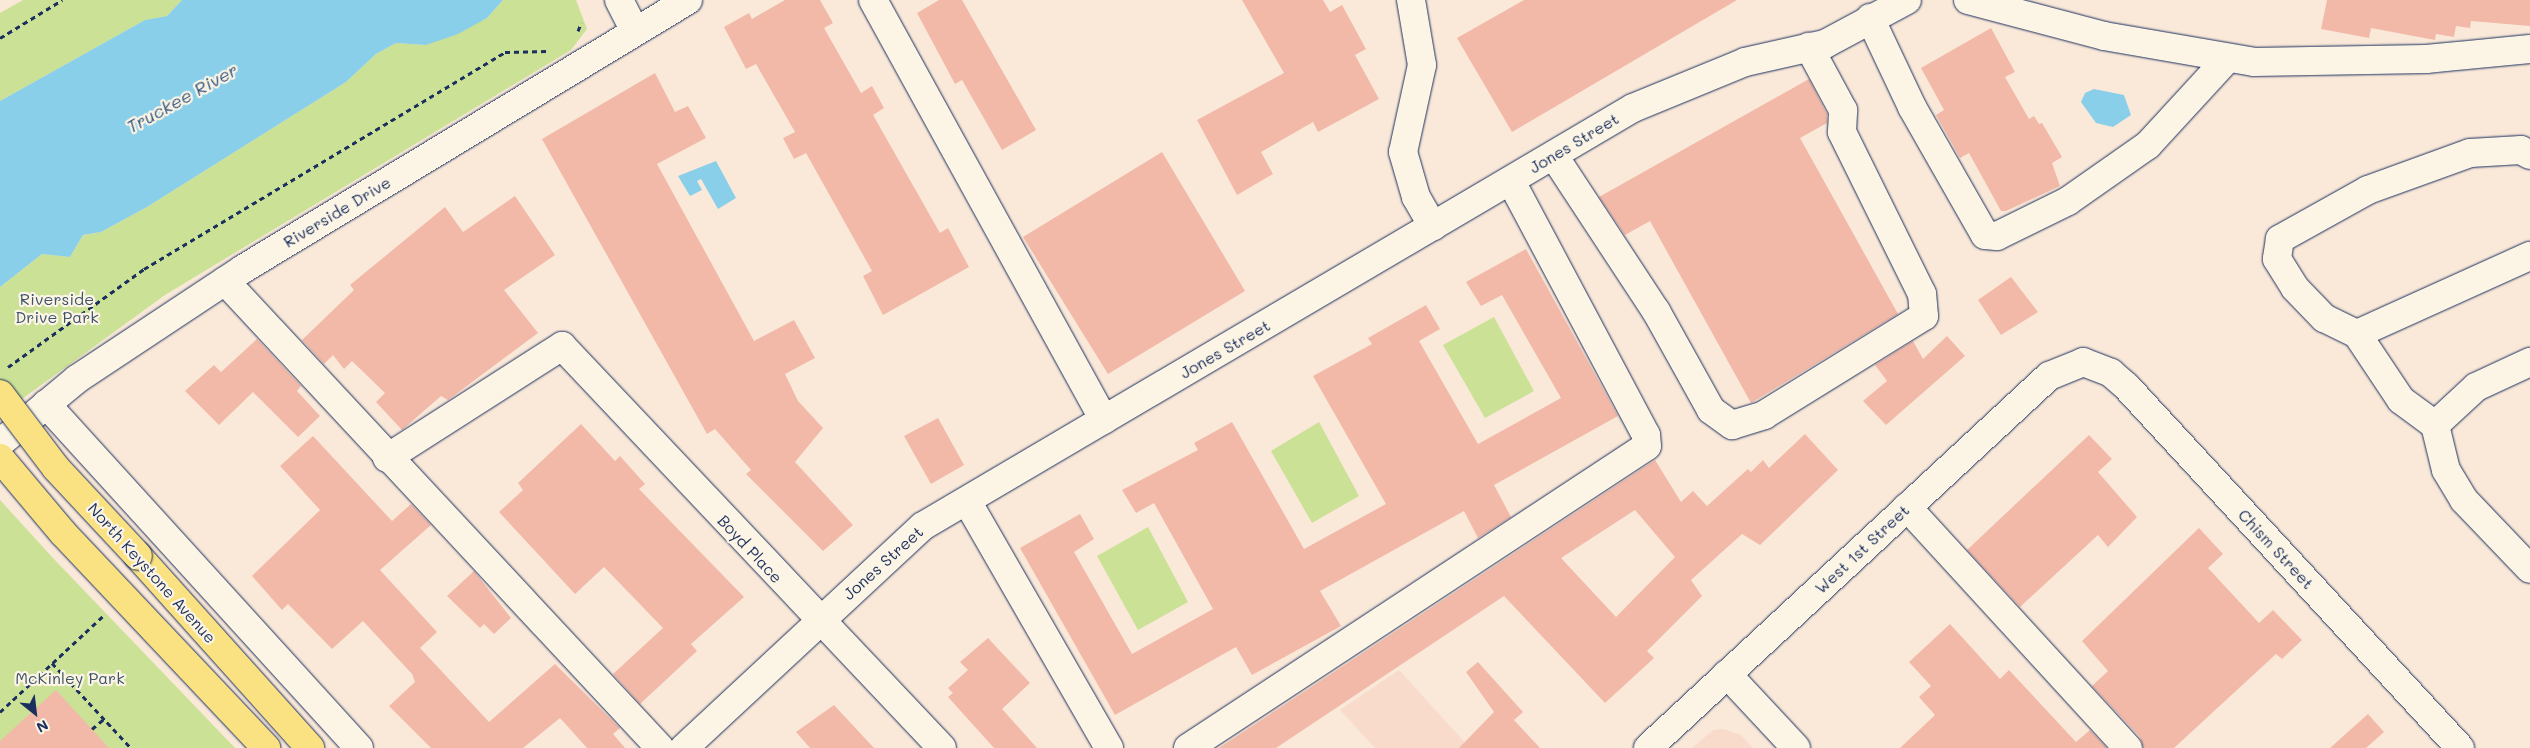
<!DOCTYPE html>
<style>
body{margin:0}
#map{position:relative;width:2530px;height:748px;overflow:hidden;background:#fae9d9;font-family:Mali,sans-serif}
div>[style]{position:absolute}
.built>*{inset:0;background:#f8dbcb}
.green>*{inset:0;background:#cbe196}
.water>*{inset:0;background:#89cfea}
.building>*{inset:0;background:#f2b9a9}
.path>*{height:3px;margin-top:-1.5px;transform-origin:0;background:repeating-linear-gradient(90deg,#1b2f5e 0 5px,transparent 0 9px)}
.roads{filter:drop-shadow(0 0 1px #1b2f5e) drop-shadow(0 0 1px #1b2f5e)}
.minor>*{height:28px;margin:-14px;padding:0 14px;transform-origin:14px;border-radius:14px;background:#fcf5e5}
.major>*{height:28px;margin:-14px;padding:0 14px;transform-origin:14px;border-radius:14px;background:#fae181}
.bridges{filter:drop-shadow(0 0 1px #1b2f5e) drop-shadow(0 0 1px #1b2f5e)}
.major-bridge>*{height:28px;margin:-14px;padding:0 14px;transform-origin:14px;border-radius:14px;background:#fae181}
span{translate:-50% -50%;white-space:nowrap;text-align:center;line-height:1.15;-webkit-text-stroke:4.5px #fcf5e5;paint-order:stroke}
.street-label{font-size:16px;color:#1b2f5e}
.park-label{font-size:16px;color:#3e5369}
.water-label{font-size:18px;color:#365781;font-style:italic}
.north{position:absolute;left:10px;top:688px;width:50px;height:50px;-webkit-text-stroke:4px #fcf5e5;paint-order:stroke;rotate:151deg;font-size:14px;font-weight:700;line-height:20px;text-align:center;color:#1b2f5e}
.north::after{content:'';display:block;margin:auto;width:18px;height:22px;background:#1b2f5e;clip-path:polygon(50% 0,100% 100%,50% 72%,0 100%)}
</style>
<div id="map">
<div class="built">
<div style="clip-path:polygon(1399px 670px,1470px 748px,1375px 748px,1340px 710px)"></div>
<div style="clip-path:polygon(1723px 729px,1741px 735px,1753px 748px,1692px 748px,1713px 730px)"></div>
</div>
<div class="green">
<div style="clip-path:polygon(23px 0,182px 0,167px 16px,145px 20px,0 101px,0 13px)"></div>
<div style="clip-path:polygon(503px 0,576px 0,587px 29px,571px 50px,165px 295px,0 415px,0 287px,42px 254px,70px 257px,83px 235px,101px 232px,147px 207px,346px 82px,376px 54px,396px 43px,426px 45px,487px 18px)"></div>
<div style="clip-path:polygon(1494px 317px,1534px 391px,1485px 418px,1443px 345px)"></div>
<div style="clip-path:polygon(1319px 422px,1359px 496px,1312px 523px,1271px 451px)"></div>
<div style="clip-path:polygon(0 500px,52px 557px,235px 748px,0 748px)"></div>
<div style="clip-path:polygon(1148px 527px,1188px 602px,1138px 630px,1097px 556px)"></div>
</div>
<div class="water">
<div style="clip-path:polygon(182px 0,503px 0,487px 18px,458px 34px,426px 45px,396px 43px,376px 54px,346px 82px,147px 207px,101px 232px,83px 235px,70px 257px,42px 254px,0 287px,0 101px,145px 20px,167px 16px)"></div>
<div style="clip-path:polygon(2094px 89px,2124px 95px,2131px 115px,2113px 127px,2096px 123px,2081px 102px,2085px 93px)"></div>
<div style="clip-path:polygon(716px 161px,736px 198px,718px 209px,701px 179px,697px 181px,702px 190px,690px 196px,678px 176px)"></div>
</div>
<div class="building">
<div style="clip-path:polygon(785px 0,820px 0,833px 23px,824px 28px,861px 93px,872px 86px,884px 108px,873px 115px,940px 233px,948px 228px,969px 267px,883px 315px,863px 276px,872px 271px,806px 153px,794px 159px,783px 138px,795px 132px,756px 64px,746px 69px,724px 27px,749px 13px,752px 19px)"></div>
<div style="clip-path:polygon(939px 0,962px 0,1036px 130px,1002px 150px,962px 80px,955px 84px,917px 13px)"></div>
<div style="clip-path:polygon(1242px 0,1323px 0,1330px 12px,1342px 5px,1366px 49px,1355px 55px,1379px 99px,1318px 132px,1313px 122px,1261px 152px,1273px 174px,1237px 195px,1197px 120px,1284px 73px)"></div>
<div style="clip-path:polygon(1524px 0,1737px 0,1512px 132px,1457px 38px)"></div>
<div style="clip-path:polygon(2327px 0,2530px 0,2530px 26px,2471px 21px,2470px 28px,2456px 26px,2454px 37px,2436px 34px,2435px 40px,2371px 28px,2369px 38px,2321px 29px)"></div>
<div style="clip-path:polygon(1991px 28px,2015px 72px,2005px 77px,2029px 119px,2034px 116px,2039px 124px,2042px 123px,2062px 157px,2052px 163px,2060px 186px,2006px 211px,2001px 211px,1969px 153px,1960px 158px,1936px 115px,1944px 110px,1921px 68px)"></div>
<div style="clip-path:polygon(655px 73px,675px 112px,688px 106px,706px 138px,657px 164px,754px 341px,794px 320px,815px 358px,785px 374px,798px 401px,823px 428px,795px 462px,853px 525px,823px 551px,746px 474px,751px 470px,715px 429px,707px 434px,542px 139px)"></div>
<div style="clip-path:polygon(1809px 79px,1827px 114px,1827px 123px,1800px 138px,1898px 314px,1751px 403px,1650px 221px,1625px 235px,1599px 197px)"></div>
<div style="clip-path:polygon(1162px 152px,1245px 291px,1108px 374px,1023px 237px)"></div>
<div style="clip-path:polygon(515px 196px,555px 255px,504px 290px,538px 333px,448px 400px,441px 396px,402px 430px,376px 402px,385px 393px,352px 361px,344px 369px,333px 355px,324px 364px,302px 340px,354px 290px,350px 285px,445px 207px,463px 232px)"></div>
<div style="clip-path:polygon(1526px 249px,1618px 416px,1494px 485px,1511px 517px,1478px 538px,1464px 511px,1320px 591px,1341px 626px,1252px 675px,1236px 647px,1115px 715px,1020px 548px,1080px 514px,1094px 539px,1074px 552px,1132px 654px,1213px 609px,1154px 503px,1136px 513px,1122px 490px,1198px 450px,1194px 443px,1232px 422px,1304px 549px,1386px 504px,1313px 376px,1372px 344px,1368px 338px,1426px 305px,1440px 329px,1419px 341px,1478px 444px,1561px 398px,1502px 295px,1481px 306px,1466px 282px)"></div>
<div style="clip-path:polygon(2011px 277px,2038px 312px,2001px 335px,1978px 300px)"></div>
<div style="clip-path:polygon(1947px 336px,1965px 356px,1886px 425px,1863px 401px,1887px 381px,1875px 365px,1913px 341px,1923px 359px)"></div>
<div style="clip-path:polygon(257px 339px,301px 386px,297px 391px,320px 416px,298px 437px,253px 392px,219px 425px,185px 391px,214px 365px,221px 372px)"></div>
<div style="clip-path:polygon(938px 418px,964px 465px,931px 484px,904px 436px)"></div>
<div style="clip-path:polygon(581px 424px,615px 461px,620px 456px,645px 484px,639px 489px,744px 597px,691px 644px,697px 651px,640px 704px,613px 674px,663px 628px,604px 567px,575px 594px,499px 512px,523px 490px,518px 483px)"></div>
<div style="clip-path:polygon(evenodd,1805px 434px,1838px 470px,1760px 545px,1742px 534px,1691px 580px,1702px 596px,1647px 651px,1654px 658px,1605px 703px,1504px 596px,1276px 748px,1219px 748px,1655px 460px,1681px 502px,1693px 491px,1707px 506px,1748px 469px,1751px 472px,1763px 460px,1769px 468px,1805px 434px,1635px 510px,1675px 557px,1616px 617px,1561px 558px,1635px 510px)"></div>
<div style="clip-path:polygon(2089px 435px,2112px 459px,2098px 472px,2137px 517px,2108px 547px,2098px 535px,2020px 607px,1967px 550px)"></div>
<div style="clip-path:polygon(313px 436px,392px 521px,411px 504px,431px 525px,380px 570px,437px 632px,420px 648px,489px 722px,555px 664px,620px 728px,613px 734px,625px 748px,587px 748px,560px 718px,523px 748px,431px 748px,389px 706px,415px 682px,412px 674px,363px 621px,332px 649px,288px 604px,282px 610px,252px 576px,320px 510px,280px 466px)"></div>
<div style="clip-path:polygon(2199px 528px,2223px 554px,2208px 568px,2259px 623px,2273px 610px,2302px 640px,2282px 659px,2276px 654px,2174px 748px,2143px 748px,2140px 737px,2092px 686px,2108px 671px,2082px 641px)"></div>
<div style="clip-path:polygon(474px 571px,511px 618px,494px 634px,484px 624px,480px 628px,447px 596px)"></div>
<div style="clip-path:polygon(1950px 624px,2000px 679px,2009px 670px,2076px 742px,2090px 730px,2107px 748px,1900px 748px,1935px 715px,1919px 697px,1931px 686px,1909px 662px)"></div>
<div style="clip-path:polygon(988px 638px,1030px 683px,1002px 709px,1037px 748px,994px 748px,948px 697px,953px 693px,948px 688px,968px 670px,960px 662px)"></div>
<div style="clip-path:polygon(1478px 662px,1523px 712px,1514px 720px,1540px 748px,1459px 748px,1494px 712px,1466px 672px)"></div>
<div style="clip-path:polygon(56px 690px,109px 748px,0 748px,0 741px)"></div>
<div style="clip-path:polygon(834px 705px,874px 748px,810px 748px,796px 732px)"></div>
<div style="clip-path:polygon(2368px 714px,2384px 732px,2366px 748px,2330px 748px)"></div>
</div>
<div class="path">
<div style="left:578px;top:31px;width:9px;rotate:-69deg"></div>
<div style="left:0;top:38px;width:73px;rotate:-31.5deg"></div>
<div style="left:8px;top:367px;width:168px;rotate:-35.8deg"></div>
<div style="left:144px;top:269px;width:421px;rotate:-31deg"></div>
<div style="left:505px;top:52px;width:42px;rotate:-1.4deg"></div>
<div style="left:52px;top:663px;width:116px;rotate:47.1deg"></div>
<div style="left:0;top:712px;width:141px;rotate:-43deg"></div>
<div style="left:92px;top:729px;width:16px;rotate:-40deg"></div>
</div>
<div class="roads">
<div class="minor">
<div style="left:619px;top:0;width:35px;rotate:63deg"></div>
<div style="left:873px;top:0;width:479px;rotate:61.2deg"></div>
<div style="left:1411px;top:0;width:66px;rotate:80.4deg"></div>
<div style="left:1422px;top:65px;width:89px;rotate:102.3deg"></div>
<div style="left:1403px;top:152px;width:47px;rotate:73.9deg"></div>
<div style="left:1416px;top:197px;width:34px;rotate:60deg"></div>
<div style="left:1968px;top:0;width:141px;rotate:14.8deg"></div>
<div style="left:2104px;top:36px;width:152px;rotate:9.8deg"></div>
<div style="left:2254px;top:62px;width:172px;rotate:-1deg"></div>
<div style="left:2426px;top:59px;width:104px;rotate:-5.5deg"></div>
<div style="left:1870px;top:18px;width:98px;rotate:64.7deg"></div>
<div style="left:1912px;top:107px;width:147px;rotate:60.3deg"></div>
<div style="left:1985px;top:235px;width:12px;rotate:5deg"></div>
<div style="left:1997px;top:236px;width:79px;rotate:-26.2deg"></div>
<div style="left:2068px;top:201px;width:98px;rotate:-35deg"></div>
<div style="left:2148px;top:145px;width:118px;rotate:-47.4deg"></div>
<div style="left:2530px;top:155px;width:10px;rotate:-151deg"></div>
<div style="left:2521px;top:150px;width:51px;rotate:176.6deg"></div>
<div style="left:2470px;top:153px;width:109px;rotate:160.1deg"></div>
<div style="left:2368px;top:190px;width:101px;rotate:150.9deg"></div>
<div style="left:2280px;top:239px;width:20px;rotate:99deg"></div>
<div style="left:2277px;top:259px;width:34px;rotate:58deg"></div>
<div style="left:2295px;top:288px;width:42px;rotate:46deg"></div>
<div style="left:2324px;top:318px;width:37px;rotate:26deg"></div>
<div style="left:2357px;top:334px;width:79px;rotate:56.3deg"></div>
<div style="left:2401px;top:400px;width:42px;rotate:36.3deg"></div>
<div style="left:2435px;top:425px;width:46px;rotate:76.3deg"></div>
<div style="left:2446px;top:470px;width:35px;rotate:59deg"></div>
<div style="left:2464px;top:500px;width:95px;rotate:46.3deg"></div>
<div style="left:1554px;top:156px;width:186px;rotate:56.7deg"></div>
<div style="left:1656px;top:311px;width:113px;rotate:60.9deg"></div>
<div style="left:1711px;top:410px;width:26px;rotate:36deg"></div>
<div style="left:1732px;top:425px;width:34px;rotate:-17deg"></div>
<div style="left:1764px;top:415px;width:188px;rotate:-31.7deg"></div>
<div style="left:1924px;top:316px;width:22px;rotate:-95deg"></div>
<div style="left:1922px;top:294px;width:181px;rotate:-116.3deg"></div>
<div style="left:1842px;top:132px;width:22px;rotate:-87deg"></div>
<div style="left:1843px;top:110px;width:72px;rotate:-118.4deg"></div>
<div style="left:225px;top:281px;width:638px;rotate:47.03deg"></div>
<div style="left:2357px;top:334px;width:190px;rotate:-24.3deg"></div>
<div style="left:46px;top:404px;width:465px;rotate:47.7deg"></div>
<div style="left:2435px;top:425px;width:56px;rotate:-42.8deg"></div>
<div style="left:2476px;top:387px;width:60px;rotate:-24.8deg"></div>
<div style="left:0;top:443px;width:100px;rotate:-39.7deg"></div>
<div style="left:77px;top:379px;width:199px;rotate:-33.5deg"></div>
<div style="left:243px;top:269px;width:520px;rotate:-31.15deg"></div>
<div style="left:387px;top:458px;width:208px;rotate:-32.6deg"></div>
<div style="left:562px;top:346px;width:553px;rotate:46.61deg"></div>
<div style="left:967px;top:501px;width:285px;rotate:60.1deg"></div>
<div style="left:1907px;top:507px;width:327px;rotate:47.5deg"></div>
<div style="left:1727px;top:674px;width:101px;rotate:47deg"></div>
<div style="left:684px;top:748px;width:326px;rotate:-42.9deg"></div>
<div style="left:923px;top:526px;width:824px;rotate:-30.49deg"></div>
<div style="left:1633px;top:108px;width:121px;rotate:-22.3deg"></div>
<div style="left:1745px;top:62px;width:82px;rotate:-12.7deg"></div>
<div style="left:1825px;top:44px;width:93px;rotate:-28.2deg"></div>
<div style="left:1188px;top:748px;width:549px;rotate:-33.34deg"></div>
<div style="left:1647px;top:446px;width:11px;rotate:-95deg"></div>
<div style="left:1646px;top:435px;width:288px;rotate:-118deg"></div>
<div style="left:1648px;top:748px;width:547px;rotate:-42.85deg"></div>
<div style="left:2049px;top:376px;width:37px;rotate:-22deg"></div>
<div style="left:2083px;top:362px;width:30px;rotate:21deg"></div>
<div style="left:2111px;top:373px;width:21px;rotate:41deg"></div>
<div style="left:2127px;top:387px;width:491px;rotate:47.3deg"></div>
</div>
<div class="major">
<div style="left:0;top:458px;width:98px;rotate:50deg"></div>
<div style="left:63px;top:533px;width:296px;rotate:46.6deg"></div>
<div style="left:138px;top:556px;width:258px;rotate:48.1deg"></div>
</div>
</div>
<div class="bridges">
<div class="major-bridge">
<div style="left:0;top:394px;width:93px;rotate:52.9deg"></div>
<div style="left:56px;top:468px;width:120px;rotate:47deg"></div>
</div>
</div>
<div class="street-label">
<span style="left:1574px;top:143px;rotate:-31deg">Jones Street</span>
<span style="left:337px;top:212px;rotate:-31deg">Riverside Drive</span>
<span style="left:1225px;top:349px;rotate:-30deg">Jones Street</span>
<span style="left:750px;top:549px;rotate:47deg">Boyd Place</span>
<span style="left:1862px;top:549px;rotate:-43deg">West 1st Street</span>
<span style="left:2276px;top:549px;rotate:47deg">Chism Street</span>
<span style="left:883px;top:563px;rotate:-42deg">Jones Street</span>
<span style="left:152px;top:573px;rotate:48deg">North Keystone Avenue</span>
</div>
<div class="park-label">
<span style="left:57px;top:308px">Riverside<br>Drive Park</span>
<span style="left:70px;top:678px">McKinley Park</span>
</div>
<div class="water-label">
<span style="left:182px;top:98px;rotate:-29deg">Truckee River</span>
</div>
<div class="north">N</div>
</div>
